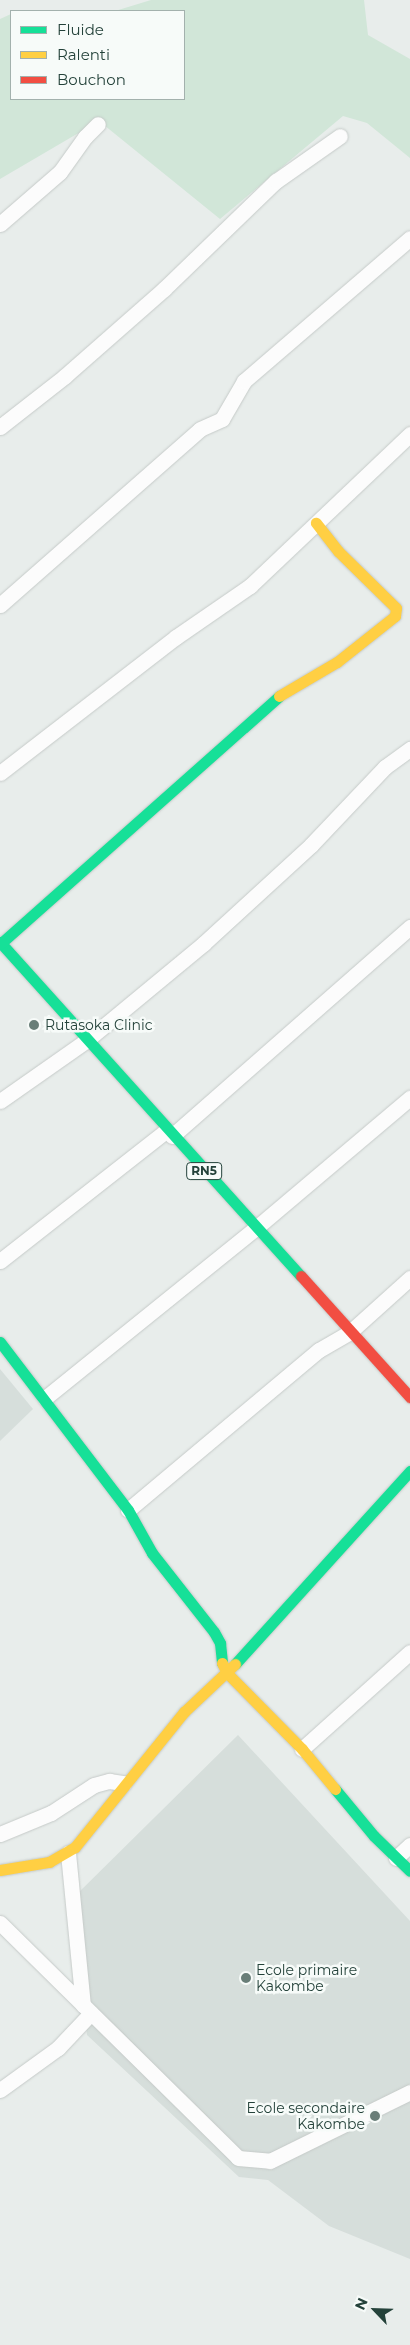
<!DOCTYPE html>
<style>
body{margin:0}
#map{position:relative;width:410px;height:2345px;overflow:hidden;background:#e8edeb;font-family:Montserrat,sans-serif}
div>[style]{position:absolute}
.built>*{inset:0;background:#d6dedb}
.green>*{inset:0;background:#d1e6d8}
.roads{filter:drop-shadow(0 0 1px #c5cac8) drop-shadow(0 0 1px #c5cac8)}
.street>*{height:15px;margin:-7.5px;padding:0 7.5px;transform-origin:7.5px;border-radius:7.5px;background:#fcfcfc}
.fast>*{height:11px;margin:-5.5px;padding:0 5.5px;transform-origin:5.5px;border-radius:5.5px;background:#16e098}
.slow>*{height:11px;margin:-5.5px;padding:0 5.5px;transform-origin:5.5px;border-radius:5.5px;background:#ffcf43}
.jam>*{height:11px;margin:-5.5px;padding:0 5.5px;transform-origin:5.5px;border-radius:5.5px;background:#f24e42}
.dots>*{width:14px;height:14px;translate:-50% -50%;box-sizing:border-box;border:2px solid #f7fbf9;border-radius:50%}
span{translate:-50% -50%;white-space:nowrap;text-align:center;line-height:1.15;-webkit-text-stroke:5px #f7fbf9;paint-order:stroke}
.shield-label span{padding:1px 4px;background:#f7fbf9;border:1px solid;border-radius:4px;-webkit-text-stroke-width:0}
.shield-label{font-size:12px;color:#24423a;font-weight:700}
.poi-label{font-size:14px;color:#24423a}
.left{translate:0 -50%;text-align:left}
.right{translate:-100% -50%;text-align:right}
.legend{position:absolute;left:10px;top:10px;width:175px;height:90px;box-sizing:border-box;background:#f7fbf9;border:1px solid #a3b1ad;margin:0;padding:6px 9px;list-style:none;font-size:15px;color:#24423a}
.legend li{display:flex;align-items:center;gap:10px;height:25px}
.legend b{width:25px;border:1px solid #a3b1ad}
.north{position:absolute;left:350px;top:2285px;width:50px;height:50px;-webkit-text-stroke:4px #f7fbf9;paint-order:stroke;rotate:294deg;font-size:14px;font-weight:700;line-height:20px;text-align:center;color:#24423a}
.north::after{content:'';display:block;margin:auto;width:18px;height:22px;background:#24423a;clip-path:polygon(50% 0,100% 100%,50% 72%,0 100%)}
</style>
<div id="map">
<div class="built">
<div style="clip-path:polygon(0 1369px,33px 1409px,0 1441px)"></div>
<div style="clip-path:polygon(238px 1735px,410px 1921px,410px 2259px,329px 2226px,268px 2180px,239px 2177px,87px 2035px,73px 1898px)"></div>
</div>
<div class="green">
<div style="clip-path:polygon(151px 0,364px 0,368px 35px,410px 59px,410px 158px,367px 123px,343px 116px,220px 219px,99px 121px,0 179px,0 19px,11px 14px,11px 99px,184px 99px,184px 11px,115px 11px)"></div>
</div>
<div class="roads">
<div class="street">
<div style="left:0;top:224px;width:79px;rotate:-40.9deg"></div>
<div style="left:60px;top:172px;width:43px;rotate:-54.5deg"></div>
<div style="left:85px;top:137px;width:18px;rotate:-45deg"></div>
<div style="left:0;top:427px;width:83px;rotate:-38.1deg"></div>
<div style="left:65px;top:376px;width:132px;rotate:-41.3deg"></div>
<div style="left:164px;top:289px;width:156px;rotate:-44deg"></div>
<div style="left:276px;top:181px;width:78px;rotate:-35.1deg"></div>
<div style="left:0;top:605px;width:266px;rotate:-41.3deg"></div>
<div style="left:200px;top:429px;width:24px;rotate:-24deg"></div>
<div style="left:222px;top:419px;width:44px;rotate:-59.9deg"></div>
<div style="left:244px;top:381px;width:219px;rotate:-40.7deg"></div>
<div style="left:0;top:773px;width:222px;rotate:-37.7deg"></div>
<div style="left:176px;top:637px;width:90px;rotate:-34.6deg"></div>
<div style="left:250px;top:586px;width:221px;rotate:-43.5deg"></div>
<div style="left:0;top:1101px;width:106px;rotate:-35deg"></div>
<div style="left:87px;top:1040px;width:151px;rotate:-39.6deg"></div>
<div style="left:203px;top:944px;width:147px;rotate:-42.5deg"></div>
<div style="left:311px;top:845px;width:108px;rotate:-46.5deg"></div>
<div style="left:385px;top:767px;width:31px;rotate:-36deg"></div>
<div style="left:172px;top:1136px;width:317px;rotate:-41.3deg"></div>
<div style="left:0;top:1261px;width:212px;rotate:-38.1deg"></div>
<div style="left:45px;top:1398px;width:271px;rotate:-38.9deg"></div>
<div style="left:256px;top:1228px;width:202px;rotate:-40.2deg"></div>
<div style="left:128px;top:1510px;width:249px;rotate:-40deg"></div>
<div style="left:319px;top:1350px;width:36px;rotate:-30deg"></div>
<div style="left:350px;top:1332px;width:81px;rotate:-42deg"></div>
<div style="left:302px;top:1749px;width:145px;rotate:-41.9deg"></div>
<div style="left:0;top:1834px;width:55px;rotate:-22.4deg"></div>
<div style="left:51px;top:1813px;width:51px;rotate:-33.1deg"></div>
<div style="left:94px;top:1785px;width:16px;rotate:-15deg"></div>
<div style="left:109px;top:1781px;width:15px;rotate:8deg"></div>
<div style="left:68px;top:1853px;width:153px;rotate:84.4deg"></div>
<div style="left:396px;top:1858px;width:19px;rotate:-43deg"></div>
<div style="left:0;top:1923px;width:334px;rotate:44.6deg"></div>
<div style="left:238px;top:2158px;width:32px;rotate:5deg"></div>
<div style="left:270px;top:2161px;width:156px;rotate:-26.2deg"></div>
<div style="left:0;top:2090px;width:72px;rotate:-35.9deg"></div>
<div style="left:58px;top:2048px;width:48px;rotate:-46.7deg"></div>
</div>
<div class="fast">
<div style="left:0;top:942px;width:450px;rotate:48deg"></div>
<div style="left:0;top:944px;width:373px;rotate:-41.6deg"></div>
<div style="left:0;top:1342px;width:211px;rotate:52.7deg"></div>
<div style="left:128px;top:1510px;width:49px;rotate:60.8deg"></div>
<div style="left:152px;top:1553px;width:100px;rotate:51.9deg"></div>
<div style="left:214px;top:1632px;width:13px;rotate:61deg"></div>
<div style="left:220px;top:1643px;width:20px;rotate:84deg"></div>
<div style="left:235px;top:1664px;width:261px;rotate:-47.8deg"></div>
<div style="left:335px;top:1789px;width:61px;rotate:50.3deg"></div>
<div style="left:374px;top:1836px;width:50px;rotate:44.2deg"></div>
</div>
<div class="slow">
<div style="left:279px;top:696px;width:67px;rotate:-30.4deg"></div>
<div style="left:337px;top:662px;width:74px;rotate:-38.4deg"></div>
<div style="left:395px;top:616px;width:8px;rotate:-83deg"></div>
<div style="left:396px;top:608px;width:81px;rotate:-135.5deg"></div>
<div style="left:338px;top:551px;width:36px;rotate:-128deg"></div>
<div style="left:222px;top:1663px;width:11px;rotate:63deg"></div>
<div style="left:227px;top:1673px;width:107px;rotate:45.4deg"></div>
<div style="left:302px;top:1749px;width:52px;rotate:50.5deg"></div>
<div style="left:0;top:1870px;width:50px;rotate:-9.3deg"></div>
<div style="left:49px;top:1862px;width:30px;rotate:-30deg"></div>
<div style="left:75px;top:1847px;width:174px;rotate:-51.1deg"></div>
<div style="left:184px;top:1712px;width:70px;rotate:-43.3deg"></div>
</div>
<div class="jam">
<div style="left:301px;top:1276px;width:163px;rotate:48deg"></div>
</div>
</div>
<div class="dots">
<div style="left:34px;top:1025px;background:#697e78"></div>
<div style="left:246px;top:1978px;background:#697e78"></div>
<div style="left:375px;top:2116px;background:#697e78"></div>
</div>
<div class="shield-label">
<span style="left:204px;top:1171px">RN5</span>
</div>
<div class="poi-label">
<span class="left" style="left:45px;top:1025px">Rutasoka Clinic</span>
<span class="left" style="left:256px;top:1978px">Ecole primaire<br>Kakombe</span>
<span class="right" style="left:365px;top:2116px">Ecole secondaire<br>Kakombe</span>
</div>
<ul class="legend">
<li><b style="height:6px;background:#16e098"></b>Fluide</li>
<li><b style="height:6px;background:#ffcf43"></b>Ralenti</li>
<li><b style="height:6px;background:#f24e42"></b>Bouchon</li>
</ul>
<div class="north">N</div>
</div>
